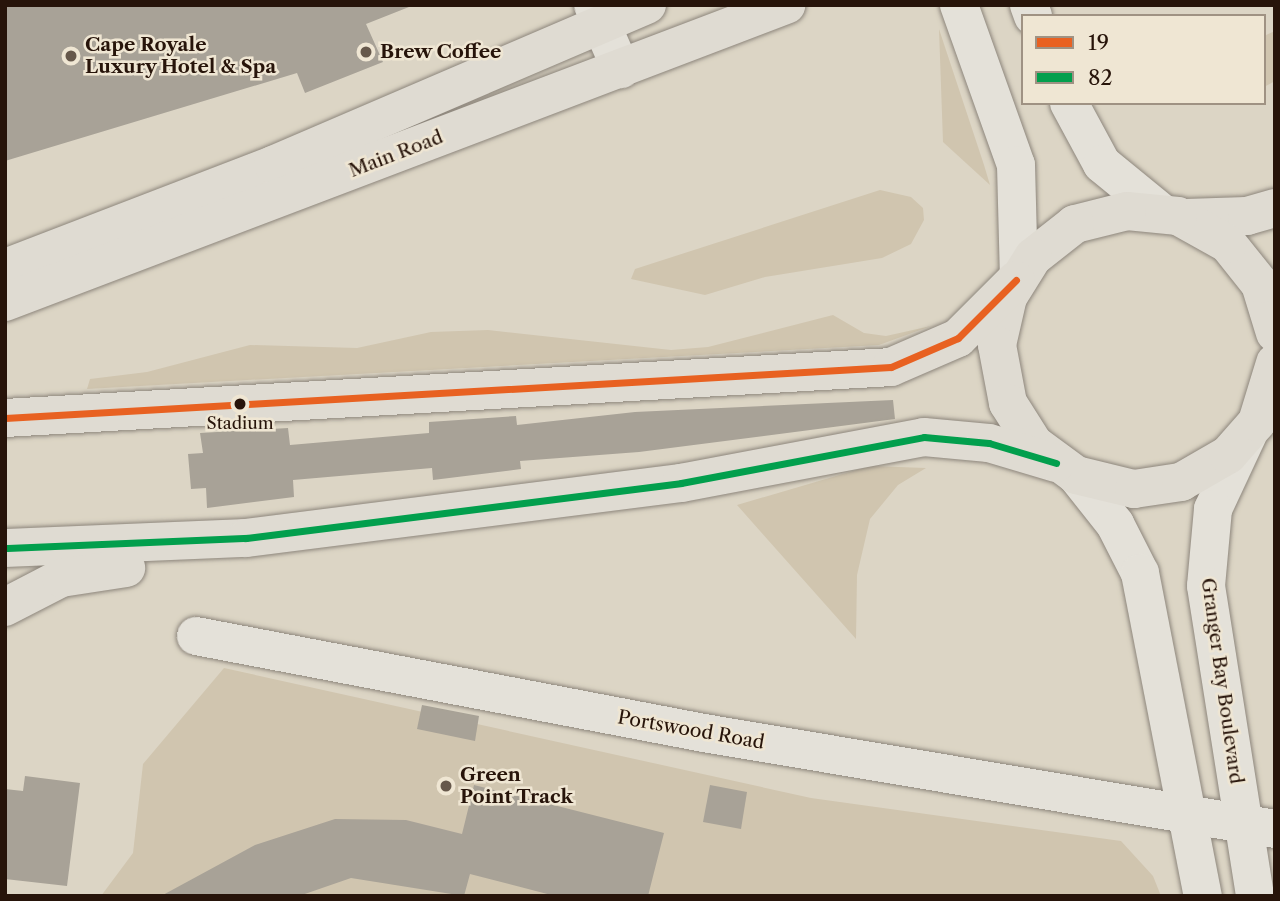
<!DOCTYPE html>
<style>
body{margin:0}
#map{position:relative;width:1280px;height:901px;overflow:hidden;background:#dcd5c5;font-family:"Libre Caslon Text",serif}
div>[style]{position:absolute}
.green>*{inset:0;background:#d0c5af}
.building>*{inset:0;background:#a8a297}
.roads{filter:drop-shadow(0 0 2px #8d867c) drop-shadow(0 0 2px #8d867c)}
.minor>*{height:38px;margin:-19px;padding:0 19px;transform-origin:19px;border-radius:19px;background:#e4e1d9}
.major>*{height:38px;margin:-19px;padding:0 19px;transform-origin:19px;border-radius:19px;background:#dfdbd2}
.bus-1>*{height:7px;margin:-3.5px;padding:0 3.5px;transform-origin:3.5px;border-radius:3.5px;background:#e86121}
.bus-2>*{height:7px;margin:-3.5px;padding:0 3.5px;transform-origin:3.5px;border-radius:3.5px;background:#029f4d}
.dots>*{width:19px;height:19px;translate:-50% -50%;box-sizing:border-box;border:4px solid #efe6d3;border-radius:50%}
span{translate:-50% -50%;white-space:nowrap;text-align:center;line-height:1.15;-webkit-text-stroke:5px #efe6d3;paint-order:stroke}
.bus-label{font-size:17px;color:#27140a}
.poi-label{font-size:19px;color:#27140a;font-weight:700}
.left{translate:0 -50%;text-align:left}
.street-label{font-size:19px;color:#27140a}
.frame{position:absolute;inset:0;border:7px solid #27140a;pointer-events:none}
.legend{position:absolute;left:1021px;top:14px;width:245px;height:91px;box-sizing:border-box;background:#efe6d3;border:2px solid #9f9283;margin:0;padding:9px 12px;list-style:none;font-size:21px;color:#27140a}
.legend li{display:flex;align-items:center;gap:14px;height:35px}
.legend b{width:35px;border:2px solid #9f9283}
</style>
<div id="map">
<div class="green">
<div style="clip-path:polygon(939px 29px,984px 165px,990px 185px,943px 142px)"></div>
<div style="clip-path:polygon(1275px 31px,1275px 81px,1264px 87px,1264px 36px)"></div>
<div style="clip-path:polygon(880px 190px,911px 197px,923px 208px,924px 220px,911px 244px,882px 258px,765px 277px,705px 295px,631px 279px,635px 269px)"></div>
<div style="clip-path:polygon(833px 315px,864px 333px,886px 336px,931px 326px,879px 345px,87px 389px,90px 379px,147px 372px,250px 345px,357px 348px,431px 332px,488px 330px,671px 350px,708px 347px)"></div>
<div style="clip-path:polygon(870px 466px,926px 468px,898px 485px,870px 519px,857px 575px,856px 639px,737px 505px)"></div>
<div style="clip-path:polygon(224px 668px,811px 798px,1121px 841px,1153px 876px,1161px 896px,101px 896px,133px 853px,143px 764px)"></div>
</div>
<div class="building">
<div style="clip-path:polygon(5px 5px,409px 5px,409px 7px,366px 24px,383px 62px,305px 93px,297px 73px,5px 161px)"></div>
<div style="clip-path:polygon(893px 400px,895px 419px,639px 452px,520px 461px,521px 469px,433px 480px,432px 468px,293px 480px,294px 497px,207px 508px,206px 488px,191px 489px,188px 454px,203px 453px,200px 433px,288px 428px,290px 445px,429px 433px,429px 422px,516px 416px,517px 425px,635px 412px)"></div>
<div style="clip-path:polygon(422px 705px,479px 716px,475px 741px,417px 729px)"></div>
<div style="clip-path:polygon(25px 776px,80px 783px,67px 886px,5px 879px,5px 789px,23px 791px)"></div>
<div style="clip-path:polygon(474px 785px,664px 833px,648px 896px,555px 896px,470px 874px,464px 896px,351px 878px,299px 896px,161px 896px,255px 845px,335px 819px,406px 820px,462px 834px)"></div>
<div style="clip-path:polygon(710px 785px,747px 792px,741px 829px,703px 822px)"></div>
</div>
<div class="roads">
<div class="minor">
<div style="left:593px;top:5px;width:70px;rotate:66.4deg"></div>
<div style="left:959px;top:5px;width:170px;rotate:70.4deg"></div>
<div style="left:1016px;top:165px;width:111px;rotate:88.5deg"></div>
<div style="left:1029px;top:5px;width:12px;rotate:70deg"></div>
<div style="left:1069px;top:103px;width:69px;rotate:61.6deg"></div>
<div style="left:1102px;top:164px;width:77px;rotate:39.2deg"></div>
<div style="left:1248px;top:434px;width:83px;rotate:115deg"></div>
<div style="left:1213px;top:509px;width:77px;rotate:95.2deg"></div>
<div style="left:1206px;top:586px;width:314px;rotate:81deg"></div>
<div style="left:1076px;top:475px;width:63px;rotate:51.5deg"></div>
<div style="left:1115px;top:524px;width:55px;rotate:63deg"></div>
<div style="left:1140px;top:573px;width:329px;rotate:79deg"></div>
<div style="left:196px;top:636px;width:517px;rotate:10.81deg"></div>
<div style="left:704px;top:733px;width:579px;rotate:9.54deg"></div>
</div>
<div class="major">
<div style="left:1186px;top:218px;width:61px;rotate:-1.9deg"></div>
<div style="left:1247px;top:216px;width:29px;rotate:-16deg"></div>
<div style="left:5px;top:268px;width:287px;rotate:-21deg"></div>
<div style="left:273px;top:165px;width:407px;rotate:-23.2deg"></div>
<div style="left:5px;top:302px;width:836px;rotate:-20.82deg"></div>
<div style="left:1275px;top:333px;width:51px;rotate:-107deg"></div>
<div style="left:1260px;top:284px;width:51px;rotate:-128.7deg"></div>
<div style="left:1228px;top:244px;width:57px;rotate:-150.8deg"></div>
<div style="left:1178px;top:216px;width:51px;rotate:-174.4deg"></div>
<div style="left:1127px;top:211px;width:54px;rotate:166deg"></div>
<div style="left:1075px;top:224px;width:53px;rotate:141.8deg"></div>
<div style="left:1033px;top:257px;width:47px;rotate:122deg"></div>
<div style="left:1008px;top:297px;width:49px;rotate:102.9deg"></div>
<div style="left:997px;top:345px;width:59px;rotate:79.3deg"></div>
<div style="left:1008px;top:403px;width:49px;rotate:57.6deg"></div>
<div style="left:1034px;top:444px;width:52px;rotate:36.4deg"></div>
<div style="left:1076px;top:475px;width:60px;rotate:13.6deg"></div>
<div style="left:1134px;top:489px;width:48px;rotate:-8.5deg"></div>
<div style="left:1181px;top:482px;width:54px;rotate:-29.9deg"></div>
<div style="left:1228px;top:455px;width:44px;rotate:-48.7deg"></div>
<div style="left:1257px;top:422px;width:62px;rotate:-73deg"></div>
<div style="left:5px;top:418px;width:887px;rotate:-3.29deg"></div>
<div style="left:891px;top:367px;width:73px;rotate:-23.4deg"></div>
<div style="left:958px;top:338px;width:82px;rotate:-45deg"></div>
<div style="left:5px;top:548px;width:241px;rotate:-2.4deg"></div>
<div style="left:246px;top:538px;width:438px;rotate:-7.2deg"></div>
<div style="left:681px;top:483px;width:247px;rotate:-10.7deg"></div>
<div style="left:924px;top:437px;width:65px;rotate:5.3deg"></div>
<div style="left:989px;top:443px;width:70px;rotate:16.6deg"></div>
<div style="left:5px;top:607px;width:63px;rotate:-27.4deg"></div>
<div style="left:61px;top:578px;width:66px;rotate:-8.7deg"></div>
</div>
</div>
<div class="bus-1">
<div style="left:5px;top:418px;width:887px;rotate:-3.29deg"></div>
<div style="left:891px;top:367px;width:73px;rotate:-23.4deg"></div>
<div style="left:958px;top:338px;width:82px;rotate:-45deg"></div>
</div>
<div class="bus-2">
<div style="left:5px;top:548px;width:241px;rotate:-2.4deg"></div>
<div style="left:246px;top:538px;width:438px;rotate:-7.2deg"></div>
<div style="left:681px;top:483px;width:247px;rotate:-10.7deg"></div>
<div style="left:924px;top:437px;width:65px;rotate:5.3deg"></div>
<div style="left:989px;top:443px;width:70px;rotate:16.6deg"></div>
</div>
<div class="dots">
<div style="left:366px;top:52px;background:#66584b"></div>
<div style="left:71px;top:56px;background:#66584b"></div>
<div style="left:240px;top:404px;background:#27140a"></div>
<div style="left:446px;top:786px;background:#66584b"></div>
</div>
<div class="bus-label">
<span style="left:240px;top:424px">Stadium</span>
</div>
<div class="poi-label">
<span class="left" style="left:85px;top:56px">Cape Royale<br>Luxury Hotel &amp; Spa</span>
<span class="left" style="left:380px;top:52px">Brew Coffee</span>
<span class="left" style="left:460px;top:786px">Green<br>Point Track</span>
</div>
<div class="street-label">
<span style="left:396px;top:154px;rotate:-21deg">Main Road</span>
<span style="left:1222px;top:681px;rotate:82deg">Granger Bay Boulevard</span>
<span style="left:691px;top:730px;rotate:10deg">Portswood Road</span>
</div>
<div class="frame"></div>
<ul class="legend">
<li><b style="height:9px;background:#e86121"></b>19</li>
<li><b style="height:9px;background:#029f4d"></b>82</li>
</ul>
</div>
